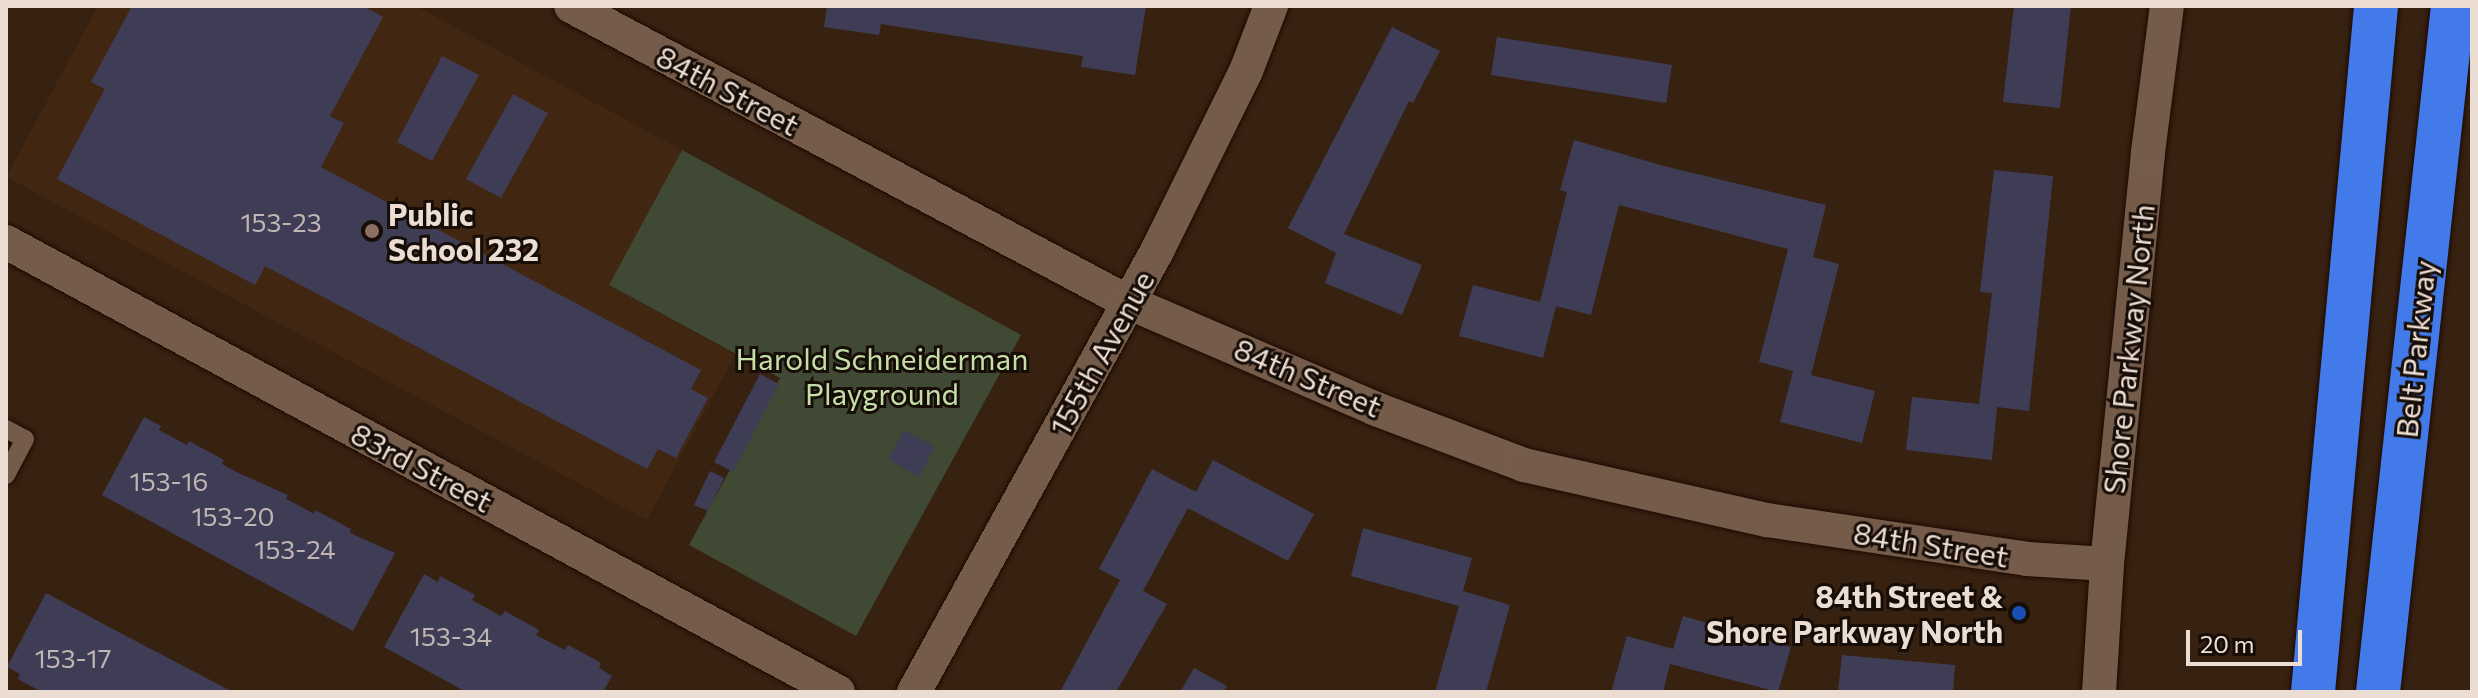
<!DOCTYPE html>
<style>
body{margin:0}
#map{position:relative;width:2478px;height:698px;overflow:hidden;background:#372111;font-family:Commissioner,sans-serif}
div>[style]{position:absolute}
.built>*{inset:0;background:#412611}
.green>*{inset:0;background:#3f4933}
.building>*{inset:0;background:#3f3d56}
.roads{filter:drop-shadow(0 0 2px #1d0a00) drop-shadow(0 0 2px #1d0a00)}
.service>*{height:18px;margin:-9px;padding:0 9px;transform-origin:9px;border-radius:9px;background:#755c4a}
.minor>*{height:34px;margin:-17px;padding:0 17px;transform-origin:17px;border-radius:17px;background:#755c4a}
.motorway>*{height:44px;margin:-22px;padding:0 22px;transform-origin:22px;border-radius:22px;background:#427ae9}
.dots>*{width:22px;height:22px;translate:-50% -50%;box-sizing:border-box;border:4px solid #170d07;border-radius:50%}
span{translate:-50% -50%;white-space:nowrap;text-align:center;line-height:1.15;-webkit-text-stroke:6px #170d07;paint-order:stroke}
.number-label{font-size:26px;color:#c1b5b4}
.number-label span{-webkit-text-stroke-width:0}
.street-label{font-size:30px;color:#ecddd3}
.poi-label{font-size:30px;color:#ecddd3;font-weight:700}
.left{translate:0 -50%;text-align:left}
.right{translate:-100% -50%;text-align:right}
.park-label{font-size:30px;color:#c4dea8}
.frame{position:absolute;inset:0;border:8px solid #ecddd3;pointer-events:none}
.scale{position:absolute;left:2186px;top:630px;width:116px;height:36px;box-sizing:border-box;border:4px solid #ecddd3;border-top:0;padding-left:10px;font-size:24px;line-height:28px;white-space:nowrap;color:#ecddd3;-webkit-text-stroke:6px #170d07;paint-order:stroke}
</style>
<div id="map">
<div class="built">
<div style="clip-path:polygon(98px 6px,416px 6px,682px 150px,609px 285px,735px 355px,647px 520px,6px 177px)"></div>
</div>
<div class="green">
<div style="clip-path:polygon(682px 150px,1021px 335px,856px 636px,689px 545px,780px 378px,609px 285px)"></div>
</div>
<div class="building">
<div style="clip-path:polygon(132px 6px,363px 6px,383px 17px,330px 116px,344px 123px,321px 167px,701px 370px,691px 389px,708px 398px,676px 458px,658px 449px,647px 469px,265px 266px,255px 285px,57px 179px,105px 89px,91px 82px)"></div>
<div style="clip-path:polygon(827px 6px,1146px 6px,1135px 75px,1081px 67px,1083px 56px,881px 24px,879px 35px,824px 27px)"></div>
<div style="clip-path:polygon(2014px 6px,2071px 6px,2060px 108px,2003px 102px)"></div>
<div style="clip-path:polygon(1392px 27px,1440px 51px,1413px 103px,1409px 101px,1344px 234px,1422px 265px,1402px 315px,1325px 283px,1336px 253px,1288px 228px)"></div>
<div style="clip-path:polygon(1497px 37px,1672px 65px,1666px 103px,1491px 75px)"></div>
<div style="clip-path:polygon(442px 56px,479px 75px,432px 161px,397px 142px)"></div>
<div style="clip-path:polygon(513px 94px,548px 113px,501px 198px,466px 179px)"></div>
<div style="clip-path:polygon(1574px 140px,1664px 166px,1826px 205px,1813px 257px,1839px 264px,1811px 375px,1875px 391px,1862px 443px,1780px 422px,1793px 371px,1759px 362px,1788px 249px,1619px 205px,1591px 315px,1556px 306px,1543px 358px,1459px 336px,1473px 285px,1540px 302px,1567px 192px,1560px 190px)"></div>
<div style="clip-path:polygon(1994px 170px,2053px 176px,2029px 411px,1997px 407px,1992px 460px,1906px 450px,1912px 397px,1979px 404px,1992px 293px,1980px 292px)"></div>
<div style="clip-path:polygon(760px 374px,779px 384px,733px 472px,714px 462px)"></div>
<div style="clip-path:polygon(144px 417px,161px 426px,159px 430px,187px 445px,189px 441px,224px 460px,222px 464px,236px 472px,288px 495px,286px 499px,298px 505px,314px 514px,315px 510px,351px 529px,350px 533px,395px 553px,353px 631px,102px 495px)"></div>
<div style="clip-path:polygon(904px 430px,935px 447px,919px 477px,888px 459px)"></div>
<div style="clip-path:polygon(1213px 460px,1314px 514px,1288px 561px,1188px 508px,1143px 591px,1167px 604px,1116px 692px,1060px 692px,1120px 580px,1099px 569px,1152px 469px,1196px 492px)"></div>
<div style="clip-path:polygon(710px 471px,724px 478px,708px 511px,694px 505px)"></div>
<div style="clip-path:polygon(1363px 528px,1472px 558px,1463px 591px,1510px 605px,1486px 692px,1435px 692px,1459px 606px,1351px 576px)"></div>
<div style="clip-path:polygon(424px 574px,438px 582px,440px 576px,475px 595px,472px 600px,501px 616px,505px 611px,539px 630px,536px 635px,565px 650px,568px 645px,601px 663px,599px 668px,612px 676px,603px 692px,466px 692px,384px 647px)"></div>
<div style="clip-path:polygon(46px 593px,109px 627px,233px 692px,42px 692px,18px 679px,20px 674px,7px 667px)"></div>
<div style="clip-path:polygon(1683px 616px,1791px 647px,1778px 692px,1670px 664px,1663px 692px,1611px 692px,1627px 636px,1673px 649px)"></div>
<div style="clip-path:polygon(1842px 655px,1955px 665px,1953px 692px,1838px 692px)"></div>
<div style="clip-path:polygon(1194px 668px,1227px 686px,1223px 692px,1180px 692px)"></div>
</div>
<div class="roads">
<div class="service">
<div style="left:6px;top:429px;width:21px;rotate:28deg"></div>
<div style="left:25px;top:439px;width:41px;rotate:117.8deg"></div>
</div>
<div class="minor">
<div style="left:571px;top:6px;width:631px;rotate:27.99deg"></div>
<div style="left:1128px;top:302px;width:270px;rotate:23.3deg"></div>
<div style="left:1376px;top:409px;width:158px;rotate:20.7deg"></div>
<div style="left:1524px;top:465px;width:249px;rotate:12.8deg"></div>
<div style="left:1767px;top:520px;width:263px;rotate:8.5deg"></div>
<div style="left:2027px;top:559px;width:80px;rotate:3.6deg"></div>
<div style="left:6px;top:242px;width:946px;rotate:28.41deg"></div>
<div style="left:914px;top:692px;width:504px;rotate:-61.14deg"></div>
<div style="left:1157px;top:251px;width:201px;rotate:-63.7deg"></div>
<div style="left:1246px;top:71px;width:70px;rotate:-69deg"></div>
<div style="left:2099px;top:692px;width:128px;rotate:-86.4deg"></div>
<div style="left:2107px;top:564px;width:414px;rotate:-84.3deg"></div>
<div style="left:2148px;top:152px;width:147px;rotate:-82.6deg"></div>
</div>
<div class="motorway">
<div style="left:2313px;top:692px;width:689px;rotate:-84.75deg"></div>
<div style="left:2378px;top:692px;width:690px;rotate:-83.76deg"></div>
</div>
</div>
<div class="dots">
<div style="left:372px;top:231px;background:#8d6e63"></div>
<div style="left:2019px;top:613px;background:#1a4fb4"></div>
</div>
<div class="number-label">
<span style="left:281px;top:222px">153-23</span>
<span style="left:169px;top:481px">153-16</span>
<span style="left:233px;top:516px">153-20</span>
<span style="left:295px;top:549px">153-24</span>
<span style="left:451px;top:636px">153-34</span>
<span style="left:73px;top:658px">153-17</span>
</div>
<div class="street-label">
<span style="left:728px;top:90px;rotate:28deg">84th Street</span>
<span style="left:2128px;top:349px;rotate:-84deg">Shore Parkway North</span>
<span style="left:2415px;top:349px;rotate:-84deg">Belt Parkway</span>
<span style="left:1101px;top:353px;rotate:-61deg">155th Avenue</span>
<span style="left:1308px;top:377px;rotate:23deg">84th Street</span>
<span style="left:422px;top:467px;rotate:28deg">83rd Street</span>
<span style="left:1931px;top:544px;rotate:9deg">84th Street</span>
</div>
<div class="poi-label">
<span class="left" style="left:388px;top:231px">Public<br>School 232</span>
<span class="right" style="left:2003px;top:613px">84th Street &amp;<br>Shore Parkway North</span>
</div>
<div class="park-label">
<span style="left:882px;top:375px">Harold Schneiderman<br>Playground</span>
</div>
<div class="frame"></div>
<div class="scale">20 m</div>
</div>
